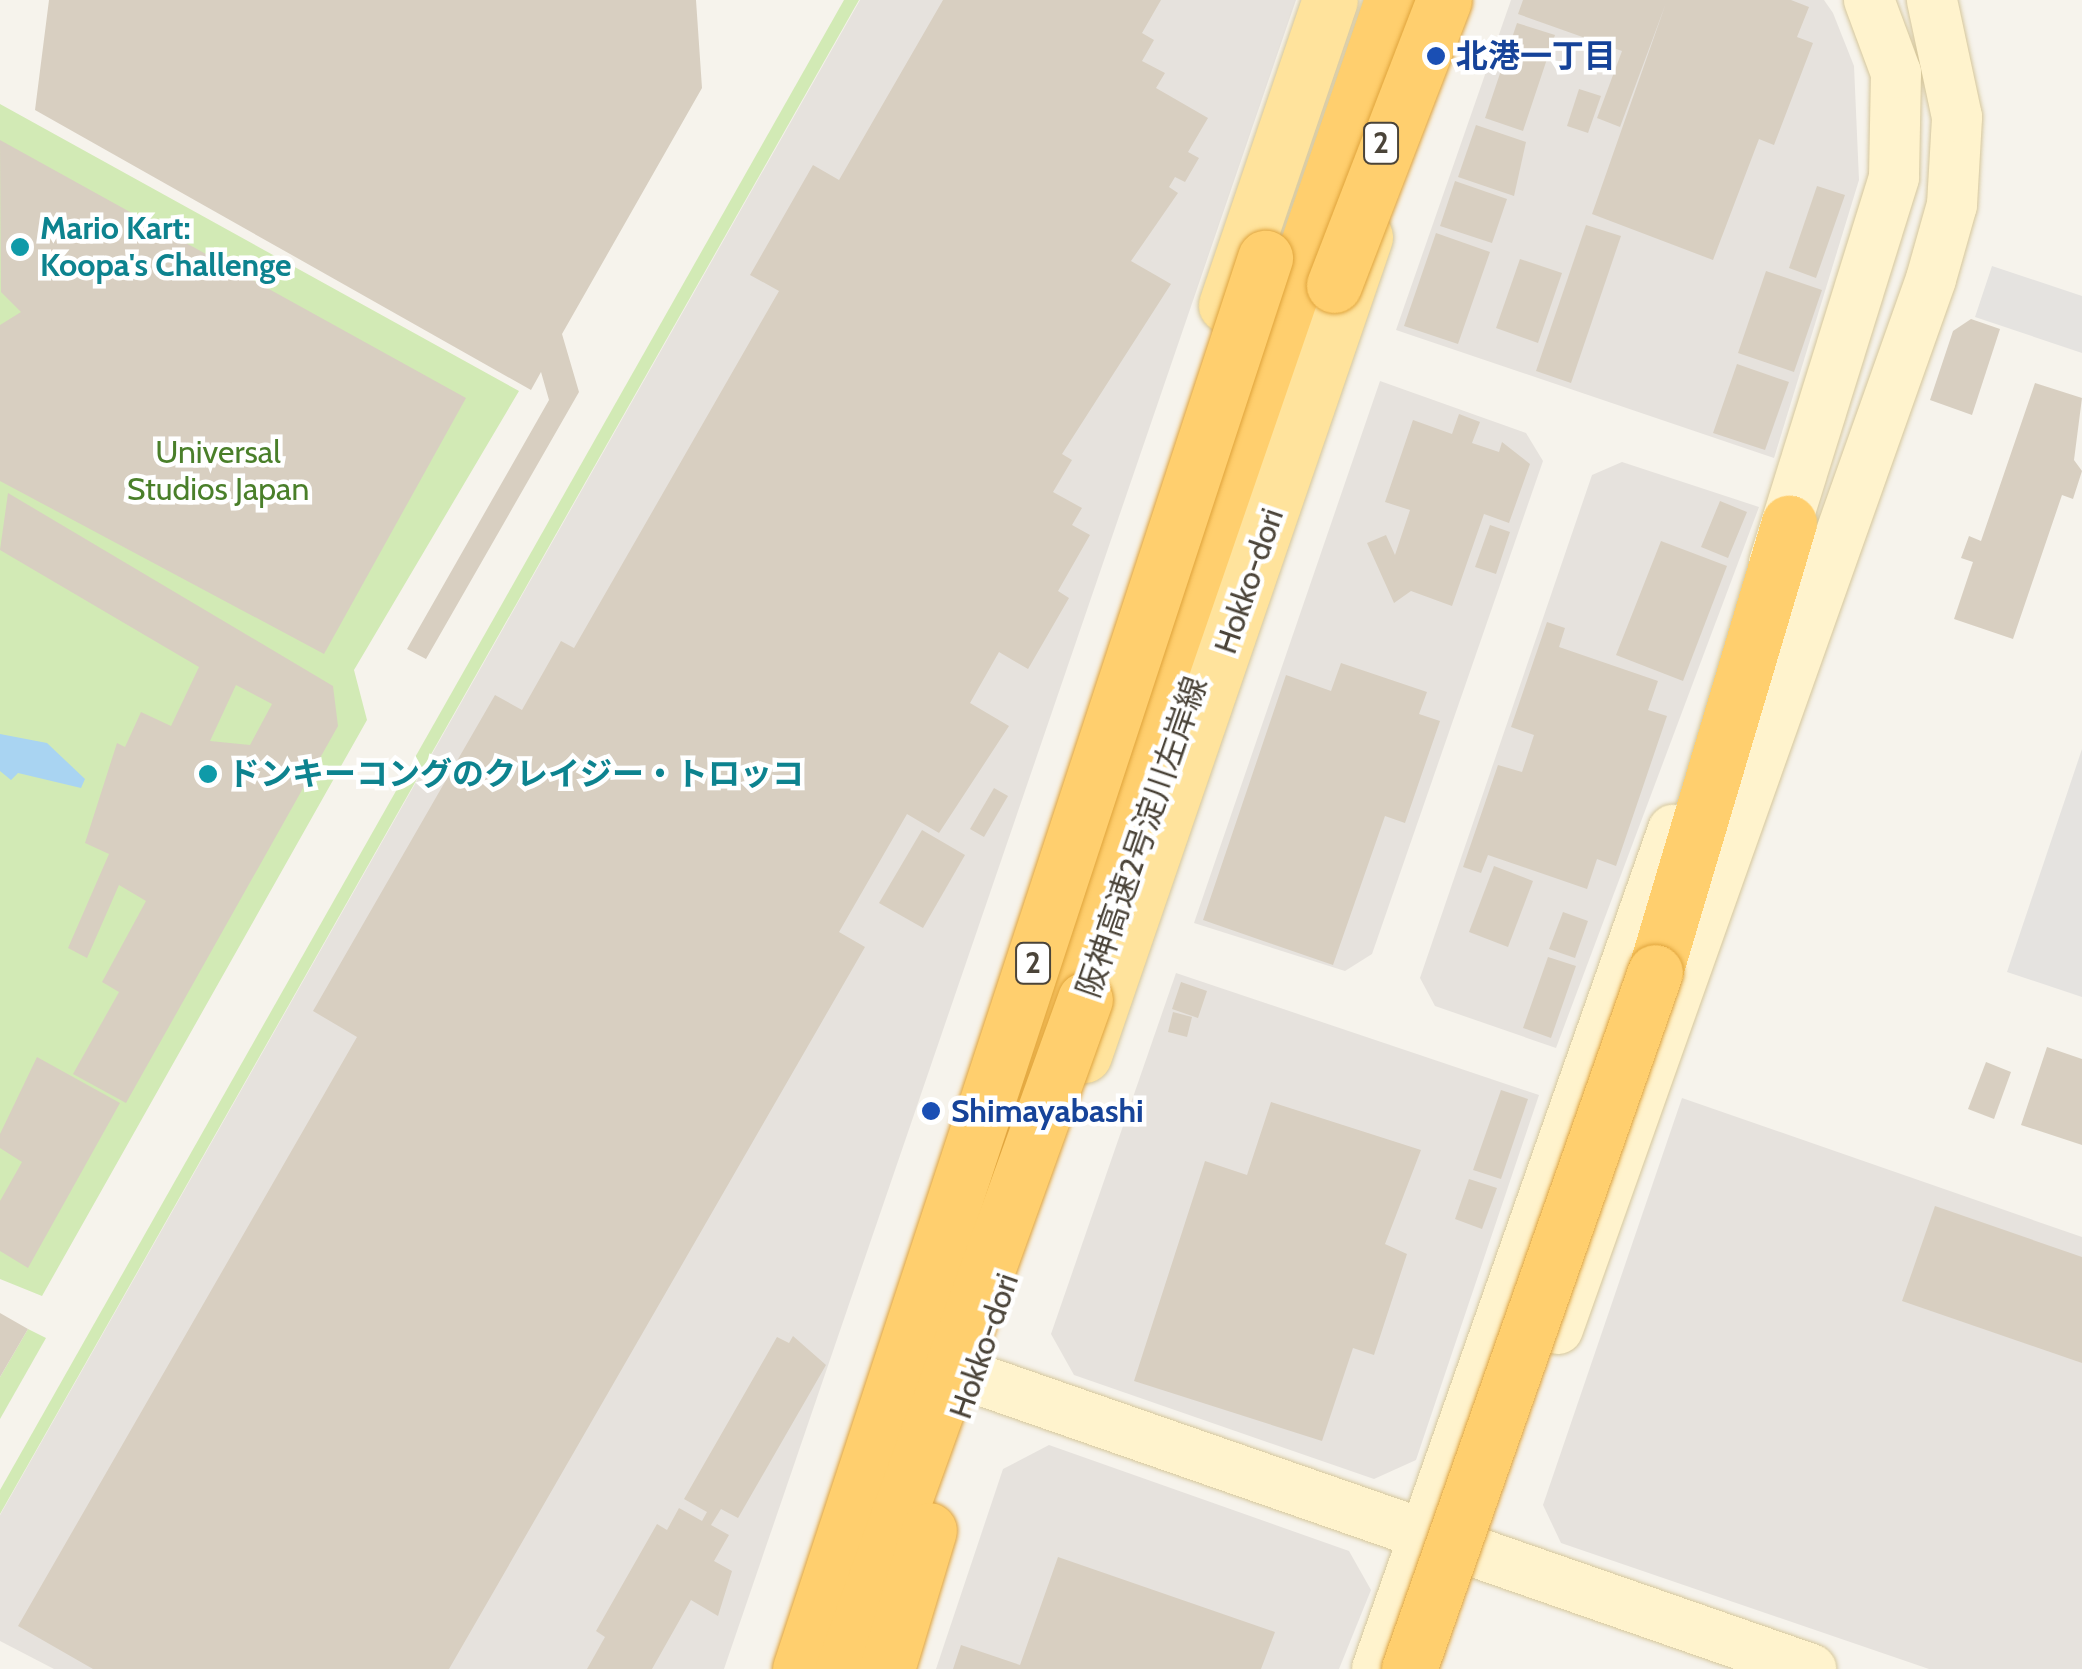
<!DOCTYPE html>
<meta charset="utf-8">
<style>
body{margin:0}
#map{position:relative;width:2082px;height:1669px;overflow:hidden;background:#f6f3ec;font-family:Cabin,"Noto Sans JP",sans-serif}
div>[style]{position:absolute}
.industrial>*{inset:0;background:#e6e2dd}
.green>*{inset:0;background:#d2eab5}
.parking>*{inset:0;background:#e5e3e0}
.water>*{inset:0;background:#a9d4f2}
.building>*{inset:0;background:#d8cfc1}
.roads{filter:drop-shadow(0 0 2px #d6c79b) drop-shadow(0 0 2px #d6c79b)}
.secondary>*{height:50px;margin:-25px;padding:0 25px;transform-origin:25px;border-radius:25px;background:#fff3cd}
.primary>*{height:55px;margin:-27.5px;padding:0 27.5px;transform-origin:27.5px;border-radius:27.5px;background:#ffe39c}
.highway>*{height:55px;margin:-27.5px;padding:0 27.5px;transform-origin:27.5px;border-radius:27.5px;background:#ffcf6e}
.bridges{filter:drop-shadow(0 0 2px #e0a43c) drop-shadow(0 0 2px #e0a43c)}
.highway-bridge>*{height:55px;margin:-27.5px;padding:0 27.5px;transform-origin:27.5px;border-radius:27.5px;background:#ffcf6e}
.dots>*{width:28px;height:28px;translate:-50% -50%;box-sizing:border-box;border:5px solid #fff;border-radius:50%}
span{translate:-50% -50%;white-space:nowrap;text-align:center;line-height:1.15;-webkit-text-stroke:9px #fff;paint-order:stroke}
.shield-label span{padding:2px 8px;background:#fff;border:2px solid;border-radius:8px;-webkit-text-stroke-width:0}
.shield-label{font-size:30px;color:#4b4439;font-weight:700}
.transit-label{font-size:32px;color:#164399;font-weight:700}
.left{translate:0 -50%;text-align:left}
.culture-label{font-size:32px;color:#0d838f;font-weight:700}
.park-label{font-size:32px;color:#4a7f2a}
.street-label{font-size:32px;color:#4b4439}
</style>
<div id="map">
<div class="industrial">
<div style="clip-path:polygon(860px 0,1296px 0,724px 1669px,54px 1669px,0 1641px,0 1515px)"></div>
<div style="clip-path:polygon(1511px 0,1824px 0,1833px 13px,1854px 66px,1859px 180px,1774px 458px,1396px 330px)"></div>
<div style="clip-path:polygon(1380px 381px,1526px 433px,1543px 461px,1372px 954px,1345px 971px,1194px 923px)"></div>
<div style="clip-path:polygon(1622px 462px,1759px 507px,1556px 1048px,1435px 1006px,1420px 978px,1592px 475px)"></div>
<div style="clip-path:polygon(1176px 973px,1539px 1095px,1416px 1460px,1374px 1479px,1074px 1375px,1051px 1334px)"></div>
<div style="clip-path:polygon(1682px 1098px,2082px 1237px,2082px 1669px,1929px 1669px,1561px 1543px,1543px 1505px)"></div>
<div style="clip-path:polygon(1049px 1445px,1349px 1551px,1371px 1590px,1339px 1669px,936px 1669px,1003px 1469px)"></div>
</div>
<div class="green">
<div style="clip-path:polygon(844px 0,859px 0,0 1514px,0 1490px)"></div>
<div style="clip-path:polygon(0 104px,519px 391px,354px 670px,367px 720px,42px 1296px,0 1279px)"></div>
<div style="clip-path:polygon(28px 1329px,46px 1338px,0 1419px,0 1377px)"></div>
</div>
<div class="parking">
<div style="clip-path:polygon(1992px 266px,2082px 296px,2082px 353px,1975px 317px)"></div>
<div style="clip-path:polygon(2082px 749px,2082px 997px,2007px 972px)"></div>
</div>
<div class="water">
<div style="clip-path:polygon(0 734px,47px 743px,85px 779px,81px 788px,18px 773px,11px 780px,0 771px)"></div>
</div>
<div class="building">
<div style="clip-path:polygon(49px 0,696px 0,702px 88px,562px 334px,579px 392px,426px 659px,407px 649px,549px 400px,541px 372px,531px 390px,35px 110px)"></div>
<div style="clip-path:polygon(943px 0,1161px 0,1142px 33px,1154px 40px,1142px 61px,1165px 73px,1156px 88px,1208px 118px,1188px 152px,1199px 158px,1185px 182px,1175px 177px,1169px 187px,1178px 193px,1131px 261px,1171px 284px,1062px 454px,1072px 460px,1053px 492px,1082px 508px,1072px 525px,1090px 535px,1058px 591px,1069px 598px,1028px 669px,999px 652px,970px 703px,1009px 726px,939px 833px,907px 814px,839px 932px,865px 947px,449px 1669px,93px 1669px,18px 1626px,357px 1037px,313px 1011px,495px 695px,522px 710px,561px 641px,574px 648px,779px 291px,750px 275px,813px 165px,839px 180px)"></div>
<div style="clip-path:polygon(1523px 0,1791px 0,1809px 7px,1797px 37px,1813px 43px,1774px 145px,1759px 139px,1713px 260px,1592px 214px,1666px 3px,1620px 127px,1597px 118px,1622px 51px,1518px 14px)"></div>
<div style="clip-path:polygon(1517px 23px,1555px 35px,1523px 131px,1485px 118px)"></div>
<div style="clip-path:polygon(1579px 89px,1601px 96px,1588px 133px,1567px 126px)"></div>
<div style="clip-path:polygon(1476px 125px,1526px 142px,1514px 196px,1458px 177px)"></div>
<div style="clip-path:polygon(0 140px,466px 398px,324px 654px,0 481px,0 325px,21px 312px,1px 292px)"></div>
<div style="clip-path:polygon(1455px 181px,1507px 199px,1492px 243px,1440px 226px)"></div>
<div style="clip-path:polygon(1817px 186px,1845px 195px,1816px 278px,1789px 268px)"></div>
<div style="clip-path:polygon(1586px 225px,1621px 236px,1571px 383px,1536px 371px)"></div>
<div style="clip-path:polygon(1436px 233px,1490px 252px,1458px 344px,1404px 326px)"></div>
<div style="clip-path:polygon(1520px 259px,1562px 273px,1538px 343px,1496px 328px)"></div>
<div style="clip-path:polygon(1766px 271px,1822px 290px,1794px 372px,1738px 353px)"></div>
<div style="clip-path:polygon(1971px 319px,2000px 329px,1972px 415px,1930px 400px,1953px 331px)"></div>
<div style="clip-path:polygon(1737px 364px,1789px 382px,1765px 450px,1713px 433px)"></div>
<div style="clip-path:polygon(2035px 383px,2082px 398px,2074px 460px,2082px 471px,2073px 499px,2062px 495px,2013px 639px,1954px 619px,1973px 562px,1961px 558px,1969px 536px,1981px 541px)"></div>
<div style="clip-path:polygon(1459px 414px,1480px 422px,1472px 443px,1499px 452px,1502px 442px,1530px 464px,1509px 523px,1484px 514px,1452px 606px,1411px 591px,1394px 603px,1367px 543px,1386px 535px,1395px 555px,1410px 510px,1385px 502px,1413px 420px,1452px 434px)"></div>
<div style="clip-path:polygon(evenodd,8px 493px,333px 686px,338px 726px,126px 1103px,73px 1074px,119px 992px,102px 982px,146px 901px,119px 885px,87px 958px,68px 948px,109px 854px,85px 843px,117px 743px,125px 747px,141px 712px,171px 726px,199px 667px,0 550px,8px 493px,236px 685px,272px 704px,250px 745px,210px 741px,236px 685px)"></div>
<div style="clip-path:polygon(1720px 501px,1747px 512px,1728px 558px,1701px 547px)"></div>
<div style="clip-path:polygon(1490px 525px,1510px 532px,1496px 574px,1475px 567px)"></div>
<div style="clip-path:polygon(1661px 541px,1727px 566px,1683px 681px,1616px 655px)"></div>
<div style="clip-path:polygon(1547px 622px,1565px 628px,1559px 647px,1658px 681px,1648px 710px,1667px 716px,1616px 866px,1597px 859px,1587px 889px,1488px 855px,1481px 873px,1463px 867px,1498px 765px,1522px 772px,1534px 735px,1511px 727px)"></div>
<div style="clip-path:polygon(1341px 663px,1427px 692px,1419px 714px,1440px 721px,1405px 823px,1385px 816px,1333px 965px,1203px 920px,1286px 675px,1331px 691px)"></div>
<div style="clip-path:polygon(994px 788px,1008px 796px,984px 837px,970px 829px)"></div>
<div style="clip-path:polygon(922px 830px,965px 855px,923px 928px,879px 903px)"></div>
<div style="clip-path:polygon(1494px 866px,1533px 881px,1508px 947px,1469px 932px)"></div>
<div style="clip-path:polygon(1563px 912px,1588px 921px,1575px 958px,1549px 949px)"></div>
<div style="clip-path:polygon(1548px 957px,1576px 966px,1551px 1038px,1523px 1028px)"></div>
<div style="clip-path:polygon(1181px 982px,1207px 991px,1198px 1018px,1172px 1009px)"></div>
<div style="clip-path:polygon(1173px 1012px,1192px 1017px,1187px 1037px,1168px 1032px)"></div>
<div style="clip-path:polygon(2047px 1047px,2082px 1059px,2082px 1145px,2021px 1125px)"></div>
<div style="clip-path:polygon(37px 1057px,120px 1103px,28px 1268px,0 1251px,0 1201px,22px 1162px,0 1148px,0 1134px)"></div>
<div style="clip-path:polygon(1986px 1062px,2011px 1072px,1994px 1119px,1968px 1109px)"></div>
<div style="clip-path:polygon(1501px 1090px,1528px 1099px,1501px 1179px,1473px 1170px)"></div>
<div style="clip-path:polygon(1271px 1102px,1421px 1150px,1385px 1244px,1407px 1254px,1374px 1355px,1353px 1348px,1322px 1441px,1134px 1381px,1205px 1161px,1247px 1175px)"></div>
<div style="clip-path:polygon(1469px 1179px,1497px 1188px,1482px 1229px,1455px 1219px)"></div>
<div style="clip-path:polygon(1935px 1206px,2082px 1257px,2082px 1363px,1902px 1301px)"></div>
<div style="clip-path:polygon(0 1313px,28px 1329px,0 1377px)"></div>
<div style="clip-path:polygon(793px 1336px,826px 1365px,738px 1518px,721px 1509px,711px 1525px,729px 1535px,714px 1561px,732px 1571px,718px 1616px,691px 1600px,652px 1669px,587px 1669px,605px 1637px,596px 1631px,657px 1524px,667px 1530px,679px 1508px,702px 1521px,707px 1512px,684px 1499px,777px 1337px,789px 1343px)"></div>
<div style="clip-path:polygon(1058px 1557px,1275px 1632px,1261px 1669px,953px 1669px,961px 1645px,1020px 1665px)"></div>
</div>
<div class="roads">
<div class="secondary">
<div style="left:1774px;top:563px;width:404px;rotate:-72.7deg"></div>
<div style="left:1894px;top:177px;width:104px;rotate:-88.9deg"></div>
<div style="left:1896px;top:73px;width:78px;rotate:-110.3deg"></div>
<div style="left:1558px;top:1329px;width:1114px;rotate:-70.44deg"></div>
<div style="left:1931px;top:279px;width:77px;rotate:-74.2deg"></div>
<div style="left:1952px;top:205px;width:88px;rotate:-86.7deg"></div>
<div style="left:1957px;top:117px;width:120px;rotate:-102.1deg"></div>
<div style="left:914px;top:1357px;width:950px;rotate:19.18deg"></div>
<div style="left:1377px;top:1669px;width:890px;rotate:-70.57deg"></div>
</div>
<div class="primary">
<div style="left:1226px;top:305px;width:322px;rotate:-71.2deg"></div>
<div style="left:1084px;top:1055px;width:865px;rotate:-71.04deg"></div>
</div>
<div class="highway">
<div style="left:1655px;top:972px;width:469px;rotate:-73.4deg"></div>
<div style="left:1012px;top:1103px;width:1167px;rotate:-70.99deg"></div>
</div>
</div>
<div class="bridges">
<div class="highway-bridge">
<div style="left:1334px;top:285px;width:305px;rotate:-68.9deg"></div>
<div style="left:800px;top:1669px;width:1486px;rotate:-71.76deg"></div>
<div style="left:843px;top:1669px;width:712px;rotate:-70.14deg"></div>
<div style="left:887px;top:1669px;width:145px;rotate:-73.2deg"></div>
<div style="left:1409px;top:1669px;width:739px;rotate:-70.56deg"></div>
</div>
</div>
<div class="dots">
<div style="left:1436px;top:56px;background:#1a4fb4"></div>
<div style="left:20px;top:247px;background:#0f9aa8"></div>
<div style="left:208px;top:774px;background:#0f9aa8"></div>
<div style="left:931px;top:1111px;background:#1a4fb4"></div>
</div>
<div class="shield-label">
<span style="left:1381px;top:143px">2</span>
<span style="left:1033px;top:963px">2</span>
</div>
<div class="transit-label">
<span class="left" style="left:1456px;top:56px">北港一丁目</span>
<span class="left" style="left:951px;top:1111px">Shimayabashi</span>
</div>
<div class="culture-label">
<span class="left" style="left:40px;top:247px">Mario Kart:<br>Koopa's Challenge</span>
<span class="left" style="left:228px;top:774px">ドンキーコングのクレイジー・トロッコ</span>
</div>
<div class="park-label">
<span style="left:218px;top:471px">Universal<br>Studios Japan</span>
</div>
<div class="street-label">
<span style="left:1249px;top:581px;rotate:-71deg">Hokko-dori</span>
<span style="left:1142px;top:837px;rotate:-71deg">阪神高速2号淀川左岸線</span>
<span style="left:984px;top:1346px;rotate:-71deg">Hokko-dori</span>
</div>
</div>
